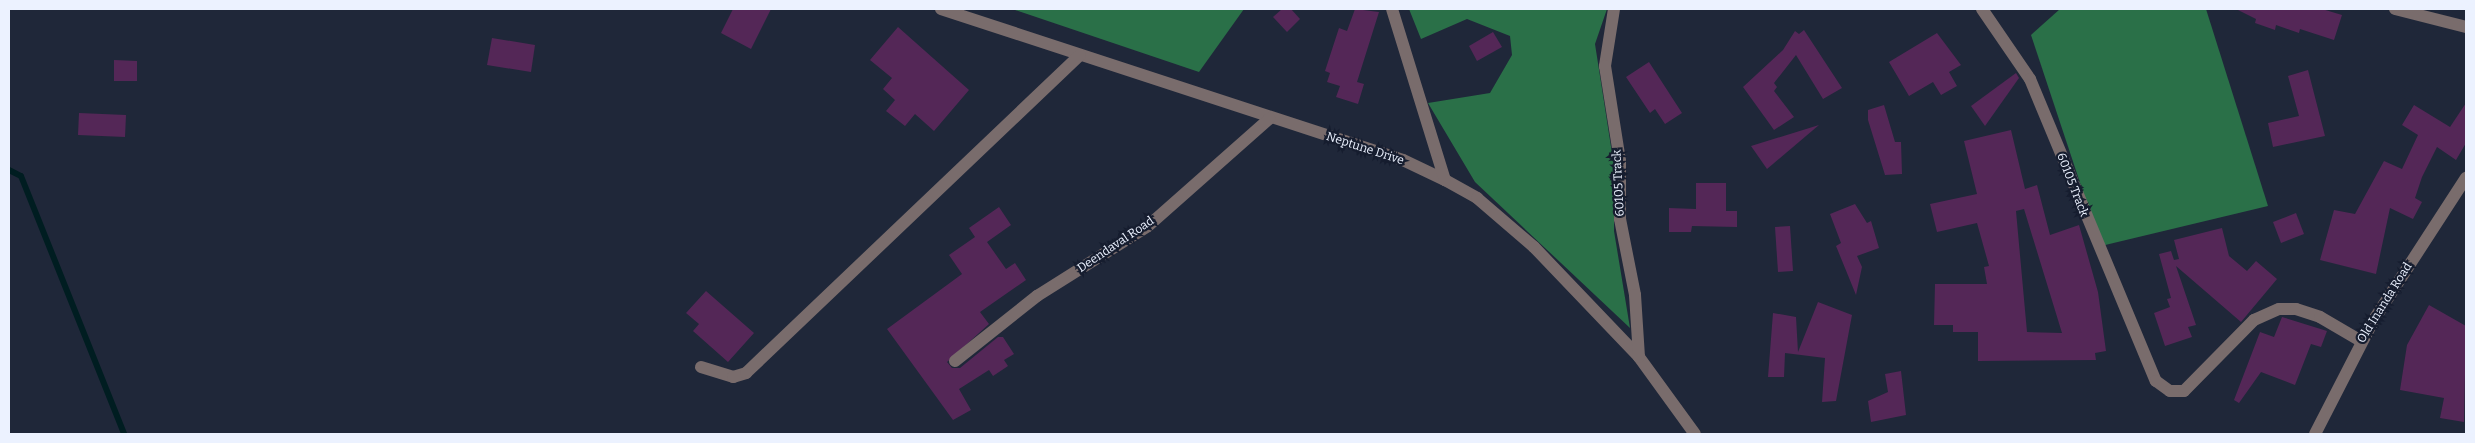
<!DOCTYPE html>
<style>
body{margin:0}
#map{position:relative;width:2475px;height:443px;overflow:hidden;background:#1f2739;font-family:Bitter,serif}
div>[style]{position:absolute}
.forest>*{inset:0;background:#2a7048}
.stream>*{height:6px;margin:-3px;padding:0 3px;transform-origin:3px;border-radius:3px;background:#001d21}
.building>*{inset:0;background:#542757}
.minor>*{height:12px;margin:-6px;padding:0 6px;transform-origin:6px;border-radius:6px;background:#796c6c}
span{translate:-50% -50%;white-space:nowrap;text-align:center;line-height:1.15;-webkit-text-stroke:4.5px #161d2f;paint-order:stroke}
.street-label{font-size:12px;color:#ecf2ff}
.frame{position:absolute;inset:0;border:10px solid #ecf2ff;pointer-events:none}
</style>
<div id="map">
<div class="forest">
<div style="clip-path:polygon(1012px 9px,1244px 9px,1199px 72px)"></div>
<div style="clip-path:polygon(1409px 9px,1607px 9px,1595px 44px,1614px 166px,1614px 231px,1630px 328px,1475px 182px,1428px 103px,1490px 93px,1512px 55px,1510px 36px,1467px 19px,1421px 39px)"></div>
<div style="clip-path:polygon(2060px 9px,2206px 9px,2268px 206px,2101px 246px,2031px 35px)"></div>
</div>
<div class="stream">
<div style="left:9px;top:170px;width:13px;rotate:27deg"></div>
<div style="left:21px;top:176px;width:278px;rotate:68.2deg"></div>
</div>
<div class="building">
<div style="clip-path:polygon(733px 9px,771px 9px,751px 49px,721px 33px)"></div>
<div style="clip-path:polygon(1282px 9px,1291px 9px,1300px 19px,1287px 32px,1273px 17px)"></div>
<div style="clip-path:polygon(1355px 9px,1379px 12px,1357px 82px,1364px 84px,1358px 104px,1336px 97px,1340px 86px,1327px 82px,1330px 73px,1325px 71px,1339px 28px,1347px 31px)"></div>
<div style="clip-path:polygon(2236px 9px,2322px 9px,2342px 15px,2334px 40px,2300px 29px,2299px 33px,2276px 25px,2275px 30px,2255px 23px,2256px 19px)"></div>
<div style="clip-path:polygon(898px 27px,969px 90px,934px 131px,915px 114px,905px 126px,886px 111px,895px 100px,883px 89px,892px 78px,870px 60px)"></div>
<div style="clip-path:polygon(1804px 30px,1842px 88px,1823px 99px,1796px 55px,1774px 83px,1777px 87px,1774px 91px,1794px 117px,1774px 130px,1743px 87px,1783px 50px,1795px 31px,1799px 34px)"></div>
<div style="clip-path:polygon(1493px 32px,1502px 47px,1477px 61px,1469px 46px)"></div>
<div style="clip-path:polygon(1937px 33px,1961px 65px,1949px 72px,1957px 86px,1941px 95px,1933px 82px,1909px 96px,1889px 62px)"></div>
<div style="clip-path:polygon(492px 38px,535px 45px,531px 72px,487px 65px)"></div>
<div style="clip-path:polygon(114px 60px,137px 61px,137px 81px,114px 81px)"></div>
<div style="clip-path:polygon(1649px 62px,1682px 113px,1665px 124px,1655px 109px,1650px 113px,1626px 77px)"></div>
<div style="clip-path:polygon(2308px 70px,2325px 136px,2273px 147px,2268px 123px,2299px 116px,2288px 76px)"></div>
<div style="clip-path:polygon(2016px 73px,2019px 78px,1985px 126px,1971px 106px)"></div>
<div style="clip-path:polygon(2466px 103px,2466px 143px,2456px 160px,2437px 147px,2422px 177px,2415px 198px,2422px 202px,2413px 219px,2390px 208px,2376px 274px,2320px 260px,2334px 210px,2355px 214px,2384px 161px,2402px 169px,2418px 135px,2402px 125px,2414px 105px,2450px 127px)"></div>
<div style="clip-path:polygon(1884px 105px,1895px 142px,1901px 142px,1902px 174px,1885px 175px,1868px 120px,1868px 110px)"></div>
<div style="clip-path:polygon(79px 113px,126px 115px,125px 137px,78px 135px)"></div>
<div style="clip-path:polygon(1819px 125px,1767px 169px,1751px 146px)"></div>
<div style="clip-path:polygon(evenodd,2011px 130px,2025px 189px,2037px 185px,2050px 235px,2079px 225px,2098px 292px,2106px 351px,2095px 353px,2096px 360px,1978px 361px,1978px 332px,1953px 332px,1953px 325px,1934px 325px,1935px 284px,1987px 284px,1984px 267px,1989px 266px,1977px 223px,1937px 232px,1930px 204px,1977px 194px,1964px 141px,2011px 130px,2024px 209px,2062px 333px,2027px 332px,2016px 211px,2024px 209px)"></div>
<div style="clip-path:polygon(1696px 183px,1726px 183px,1726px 211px,1737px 211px,1737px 227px,1692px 226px,1691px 232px,1669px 232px,1669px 208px,1696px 209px)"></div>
<div style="clip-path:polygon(1855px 204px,1867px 223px,1871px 221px,1879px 248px,1857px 256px,1862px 267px,1856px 295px,1836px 246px,1841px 243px,1830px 214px)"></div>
<div style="clip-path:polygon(999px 207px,1011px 225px,987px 242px,1006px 269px,1015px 263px,1026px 280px,980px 312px,989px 324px,947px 362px,952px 368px,960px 368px,998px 337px,1003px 337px,1014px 354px,1004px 360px,1008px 366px,993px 376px,989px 370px,959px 389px,971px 410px,953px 420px,887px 329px,962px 274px,949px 255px,975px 237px,969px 228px)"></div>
<div style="clip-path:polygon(2296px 213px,2304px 234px,2281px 243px,2273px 222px)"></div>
<div style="clip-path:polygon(1790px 226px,1793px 271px,1778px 272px,1775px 227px)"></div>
<div style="clip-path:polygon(2222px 228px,2229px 256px,2247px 271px,2256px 261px,2277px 279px,2241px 322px,2176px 266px,2196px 325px,2188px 327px,2192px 337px,2165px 346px,2154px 313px,2170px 307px,2167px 299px,2171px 298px,2159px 254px,2171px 251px,2174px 260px,2179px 259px,2174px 240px)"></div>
<div style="clip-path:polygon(706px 291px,754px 333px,728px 362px,693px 331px,699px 324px,686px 313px)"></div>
<div style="clip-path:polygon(1818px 302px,1852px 315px,1836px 401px,1822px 402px,1825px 358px,1785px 353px,1784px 377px,1768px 377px,1773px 313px,1796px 317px,1798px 352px)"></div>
<div style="clip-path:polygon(2429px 305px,2466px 326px,2464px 422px,2440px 418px,2444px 398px,2400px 390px,2407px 345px)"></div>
<div style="clip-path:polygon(2282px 317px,2327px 331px,2321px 347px,2311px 344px,2295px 385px,2261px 372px,2239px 403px,2234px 400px,2260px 332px,2274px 337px)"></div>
<div style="clip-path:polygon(1901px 371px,1906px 415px,1871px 422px,1868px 401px,1888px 392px,1885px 374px)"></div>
</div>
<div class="minor">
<div style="left:941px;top:9px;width:486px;rotate:18.1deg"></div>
<div style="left:1403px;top:160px;width:47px;rotate:25.5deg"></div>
<div style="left:1445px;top:180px;width:37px;rotate:29deg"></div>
<div style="left:1477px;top:198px;width:75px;rotate:40.7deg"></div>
<div style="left:1534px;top:247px;width:152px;rotate:46.3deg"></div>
<div style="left:1639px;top:357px;width:95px;rotate:54deg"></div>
<div style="left:1392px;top:9px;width:179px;rotate:72.8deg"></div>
<div style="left:1614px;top:9px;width:58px;rotate:99deg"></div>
<div style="left:1605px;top:66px;width:96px;rotate:81deg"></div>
<div style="left:1620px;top:161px;width:58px;rotate:90deg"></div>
<div style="left:1620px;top:219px;width:77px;rotate:78.8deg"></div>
<div style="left:1635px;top:295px;width:62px;rotate:86.3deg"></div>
<div style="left:1982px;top:9px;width:85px;rotate:55.6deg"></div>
<div style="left:2030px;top:79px;width:327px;rotate:67.4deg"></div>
<div style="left:2156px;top:381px;width:17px;rotate:36deg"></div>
<div style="left:2170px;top:391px;width:14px"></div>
<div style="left:2184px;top:391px;width:100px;rotate:-45.4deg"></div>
<div style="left:2254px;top:320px;width:27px;rotate:-24deg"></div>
<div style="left:2279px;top:309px;width:17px"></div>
<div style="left:2296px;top:309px;width:25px;rotate:18deg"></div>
<div style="left:2320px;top:317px;width:48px;rotate:30.3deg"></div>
<div style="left:2395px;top:9px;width:73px;rotate:14.2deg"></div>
<div style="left:955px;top:361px;width:105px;rotate:-38.4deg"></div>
<div style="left:1037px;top:296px;width:131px;rotate:-32.2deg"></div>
<div style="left:1148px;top:226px;width:162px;rotate:-41.5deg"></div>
<div style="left:701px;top:367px;width:34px;rotate:17deg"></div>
<div style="left:733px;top:377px;width:14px;rotate:-17deg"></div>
<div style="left:746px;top:373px;width:461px;rotate:-43.6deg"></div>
<div style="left:2315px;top:434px;width:127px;rotate:-62.8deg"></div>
<div style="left:2373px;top:321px;width:171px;rotate:-57deg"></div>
</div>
<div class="street-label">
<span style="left:1365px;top:149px;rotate:18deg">Neptune Drive</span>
<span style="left:1619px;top:183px;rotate:-93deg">60105 Track</span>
<span style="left:2072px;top:185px;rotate:69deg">60105 Track</span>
<span style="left:1116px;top:245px;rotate:-34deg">Deendaval Road</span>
<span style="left:2385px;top:303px;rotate:-58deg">Old Inanda Road</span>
</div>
<div class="frame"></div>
</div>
